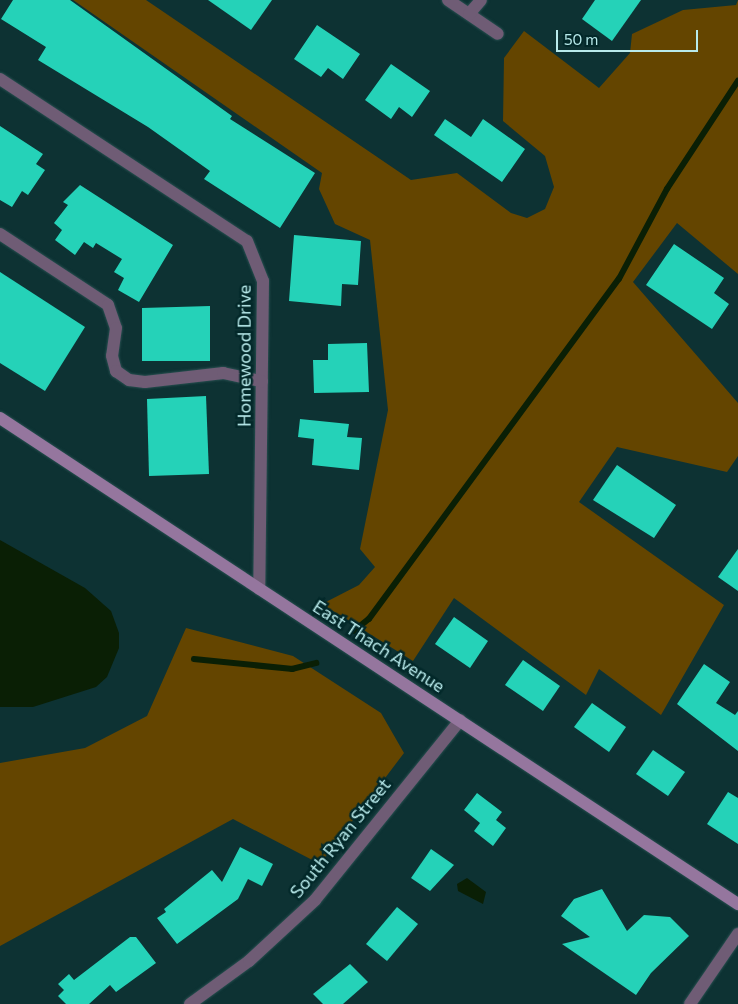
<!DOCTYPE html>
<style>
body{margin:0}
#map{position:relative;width:738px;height:1004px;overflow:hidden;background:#0d3233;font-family:Commissioner,sans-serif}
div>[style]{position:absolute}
.green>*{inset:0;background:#644500}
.water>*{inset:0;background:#0a1f05}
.stream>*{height:5.5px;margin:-2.75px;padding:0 2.75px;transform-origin:2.75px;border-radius:2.75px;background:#0a1f05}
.building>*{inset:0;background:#25d2b8}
.roads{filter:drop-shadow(0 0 1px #284f50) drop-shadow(0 0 1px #284f50)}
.street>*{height:12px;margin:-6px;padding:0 6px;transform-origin:6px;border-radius:6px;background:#6f5c75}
.secondary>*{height:12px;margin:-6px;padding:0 6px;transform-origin:6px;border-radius:6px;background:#95769e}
span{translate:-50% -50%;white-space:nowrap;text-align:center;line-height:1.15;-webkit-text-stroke:5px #022829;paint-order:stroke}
.street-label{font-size:18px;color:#b8eaeb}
.scale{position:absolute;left:556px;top:30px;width:142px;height:22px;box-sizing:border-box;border:2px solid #b8eaeb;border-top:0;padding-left:6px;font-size:15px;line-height:18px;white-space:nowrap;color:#b8eaeb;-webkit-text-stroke:4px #022829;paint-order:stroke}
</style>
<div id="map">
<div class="green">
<div style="clip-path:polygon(73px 0,146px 0,411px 180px,457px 173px,511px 213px,527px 218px,545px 209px,554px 187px,545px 156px,503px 121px,504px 58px,524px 31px,599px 88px,630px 53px,632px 34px,683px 10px,736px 5px,738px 0,738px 274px,677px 223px,633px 282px,738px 403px,738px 456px,727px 472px,617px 447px,579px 502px,724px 605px,661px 715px,599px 669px,586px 695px,454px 598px,413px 661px,322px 604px,359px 585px,375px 567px,360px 549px,388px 410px,370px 240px,335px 224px,319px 189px,322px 173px)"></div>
<div style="clip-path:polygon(186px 628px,293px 656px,381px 713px,404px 753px,320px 864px,233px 819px,0 946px,0 763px,85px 748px,147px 716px)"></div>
</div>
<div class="water">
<div style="clip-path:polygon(0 540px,85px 588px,111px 611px,119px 633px,119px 648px,107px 677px,96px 687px,33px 707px,0 707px)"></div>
<div style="clip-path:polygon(467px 878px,486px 892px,483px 904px,458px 891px,457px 884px)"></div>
</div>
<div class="stream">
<div style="left:354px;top:631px;width:19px;rotate:-39deg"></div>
<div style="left:369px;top:619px;width:422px;rotate:-53.7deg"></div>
<div style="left:619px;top:279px;width:102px;rotate:-61.9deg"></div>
<div style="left:667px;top:189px;width:129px;rotate:-56.7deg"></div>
<div style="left:194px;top:659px;width:99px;rotate:5.8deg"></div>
<div style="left:292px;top:669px;width:25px;rotate:-14deg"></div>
</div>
<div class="building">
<div style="clip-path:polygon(13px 0,70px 0,232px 116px,230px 119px,315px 173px,280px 228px,204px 179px,210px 171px,148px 127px,38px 60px,46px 47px,1px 19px)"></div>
<div style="clip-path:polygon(208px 0,272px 0,251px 30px)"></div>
<div style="clip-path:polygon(595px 0,641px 0,612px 41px,582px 19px)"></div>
<div style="clip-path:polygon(317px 25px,360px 54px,343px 79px,328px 68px,321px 77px,294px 59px)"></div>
<div style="clip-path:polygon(391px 64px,430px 91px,412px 117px,399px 107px,391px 119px,365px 100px)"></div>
<div style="clip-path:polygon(445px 119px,471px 137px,483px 119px,525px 149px,502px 182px,434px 135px)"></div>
<div style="clip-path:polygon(0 126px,43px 154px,36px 164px,45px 170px,28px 195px,22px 191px,12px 207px,0 200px)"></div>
<div style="clip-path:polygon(80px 185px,173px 245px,139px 302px,118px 290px,124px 278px,114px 272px,122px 259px,96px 243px,93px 248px,84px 242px,75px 255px,55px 240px,62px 230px,54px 223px,68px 205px,63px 202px)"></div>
<div style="clip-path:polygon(294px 235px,361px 241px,358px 285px,342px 284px,341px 306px,289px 301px)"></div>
<div style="clip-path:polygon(674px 244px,724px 278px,714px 293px,729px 304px,712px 329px,646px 285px)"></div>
<div style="clip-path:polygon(0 272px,85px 327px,45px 391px,0 363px)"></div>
<div style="clip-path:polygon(210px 306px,210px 361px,142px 361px,142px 308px)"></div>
<div style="clip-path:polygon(367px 343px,369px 392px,314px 393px,313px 360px,328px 360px,328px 344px)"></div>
<div style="clip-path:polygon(206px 396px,209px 474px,149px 476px,147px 399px)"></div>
<div style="clip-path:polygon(300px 419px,349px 424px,347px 437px,362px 438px,359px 470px,312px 465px,314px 439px,298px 437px)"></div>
<div style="clip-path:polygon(617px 465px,676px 505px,654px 538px,593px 500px)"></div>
<div style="clip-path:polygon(738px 549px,738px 591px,718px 577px)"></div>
<div style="clip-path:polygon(454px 617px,488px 641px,470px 668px,435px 644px)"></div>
<div style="clip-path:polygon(523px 660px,560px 686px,543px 711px,505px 685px)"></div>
<div style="clip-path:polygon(704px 664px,730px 682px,716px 703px,735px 715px,738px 711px,738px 751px,677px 704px)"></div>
<div style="clip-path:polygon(592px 703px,626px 727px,609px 752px,574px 727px)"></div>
<div style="clip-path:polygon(653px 750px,685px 772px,668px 796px,636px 774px)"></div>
<div style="clip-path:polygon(728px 792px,738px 798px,738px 844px,707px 824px)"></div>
<div style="clip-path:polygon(477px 793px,502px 812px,496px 820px,506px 828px,493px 846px,474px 831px,480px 823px,464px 810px)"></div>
<div style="clip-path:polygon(240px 847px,273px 864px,262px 886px,248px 879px,238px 899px,177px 944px,157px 918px,166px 912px,164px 909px,212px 870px,222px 882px)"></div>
<div style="clip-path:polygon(431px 849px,454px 865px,430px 891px,411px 878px)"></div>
<div style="clip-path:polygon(602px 889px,627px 931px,644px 915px,670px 917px,689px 936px,651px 973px,636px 995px,562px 944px,590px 937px,561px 916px,574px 899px)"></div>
<div style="clip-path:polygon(397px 907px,418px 924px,387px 961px,366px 944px)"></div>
<div style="clip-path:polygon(130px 937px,136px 937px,156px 963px,116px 992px,110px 985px,89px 1004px,66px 1004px,58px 996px,64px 990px,58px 984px,69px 974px,74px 980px)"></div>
<div style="clip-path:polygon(350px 964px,368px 982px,343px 1004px,323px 1004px,313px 994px)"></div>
</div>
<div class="roads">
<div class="street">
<div style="left:448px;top:0;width:60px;rotate:34.2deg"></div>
<div style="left:469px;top:14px;width:18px;rotate:-49deg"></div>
<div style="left:0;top:79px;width:295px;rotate:33.3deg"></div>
<div style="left:247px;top:241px;width:43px;rotate:68.2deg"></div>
<div style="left:263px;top:281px;width:308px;rotate:90.7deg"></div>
<div style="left:0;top:234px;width:129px;rotate:33.3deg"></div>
<div style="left:108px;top:305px;width:24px;rotate:71deg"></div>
<div style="left:116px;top:328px;width:28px;rotate:98deg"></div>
<div style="left:112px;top:356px;width:16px;rotate:75deg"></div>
<div style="left:116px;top:371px;width:16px;rotate:35deg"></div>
<div style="left:129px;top:380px;width:16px;rotate:7deg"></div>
<div style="left:145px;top:382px;width:79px;rotate:-6.6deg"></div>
<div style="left:223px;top:373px;width:40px;rotate:12deg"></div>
<div style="left:190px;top:1004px;width:73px;rotate:-36.1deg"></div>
<div style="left:249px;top:961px;width:90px;rotate:-42.7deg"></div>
<div style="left:315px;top:900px;width:231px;rotate:-51.1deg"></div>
<div style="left:690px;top:1004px;width:85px;rotate:-55.6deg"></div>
</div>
<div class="secondary">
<div style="left:0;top:418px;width:884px;rotate:33.37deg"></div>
</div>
</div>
<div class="street-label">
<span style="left:244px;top:356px;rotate:-90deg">Homewood Drive</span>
<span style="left:379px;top:646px;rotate:33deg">East Thach Avenue</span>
<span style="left:340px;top:838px;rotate:-51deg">South Ryan Street</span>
</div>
<div class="scale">50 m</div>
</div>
